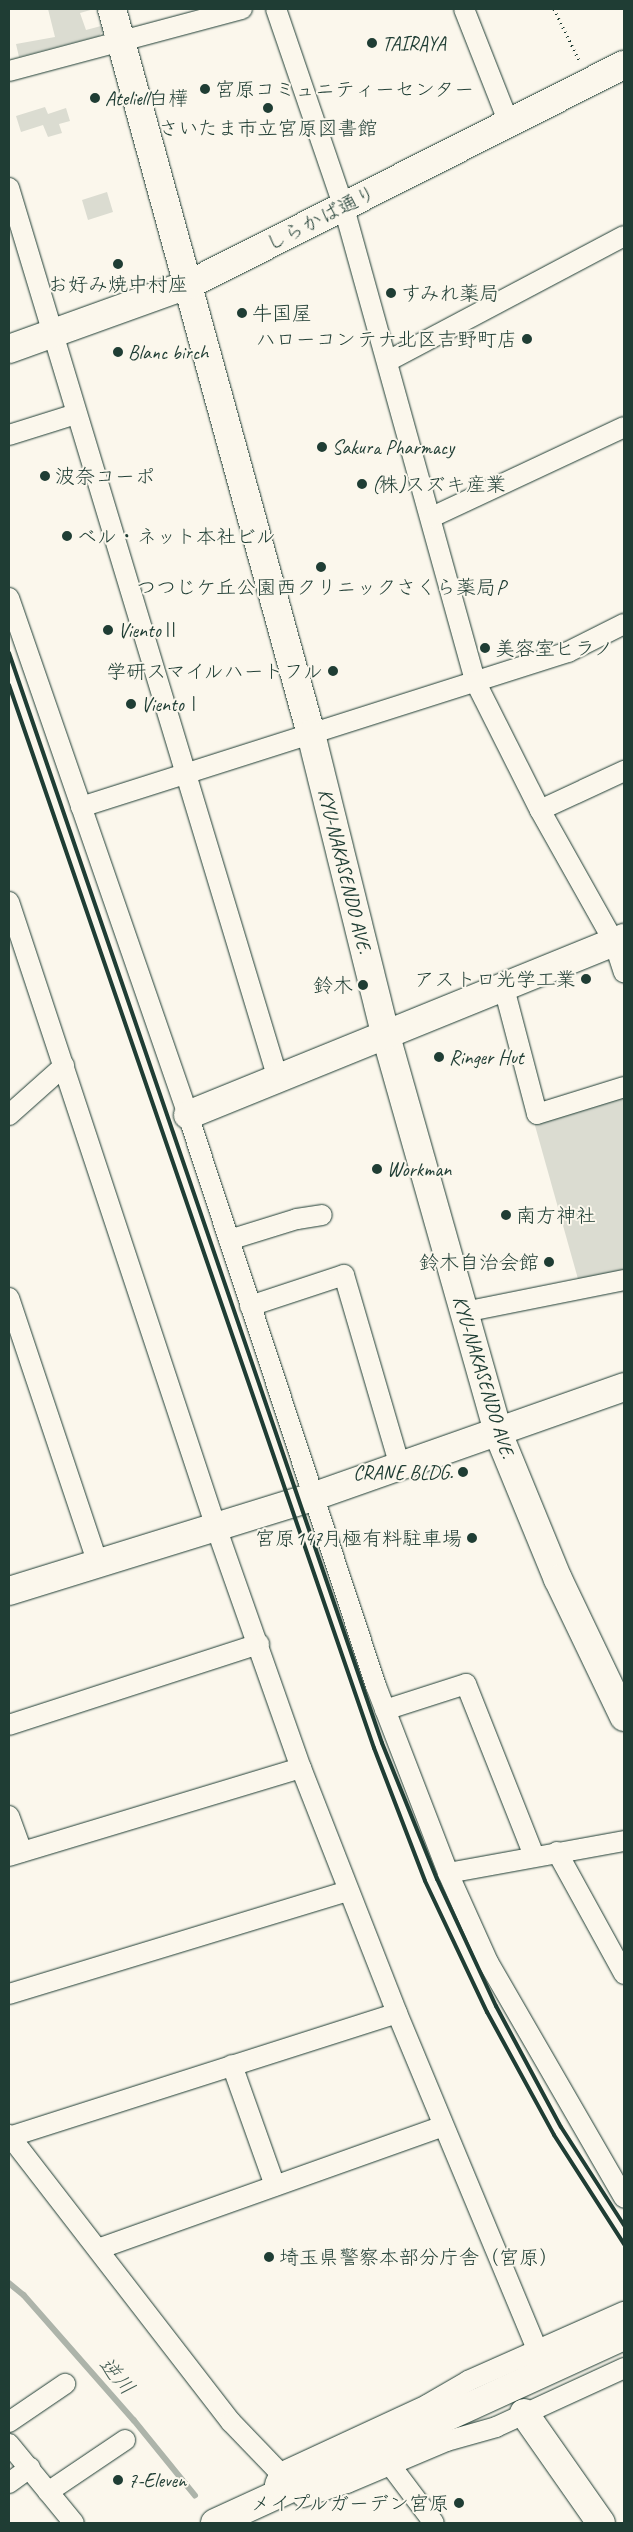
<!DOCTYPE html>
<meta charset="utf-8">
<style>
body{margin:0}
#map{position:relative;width:633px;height:2532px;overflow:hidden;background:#fbf7ec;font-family:Caveat,"Klee One",sans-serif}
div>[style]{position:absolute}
.green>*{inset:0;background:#dbdcd1}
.stream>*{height:5.5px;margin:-2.75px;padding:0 2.75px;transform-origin:2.75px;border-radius:2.75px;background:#adb4aa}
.path>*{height:3px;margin-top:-1.5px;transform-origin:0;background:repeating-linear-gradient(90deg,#1f3d34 0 1px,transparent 0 5px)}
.roads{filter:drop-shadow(0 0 1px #1f3d34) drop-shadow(0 0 1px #1f3d34)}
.street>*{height:20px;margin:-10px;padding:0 10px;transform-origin:10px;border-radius:10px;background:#fbf7ec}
.secondary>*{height:28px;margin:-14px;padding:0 14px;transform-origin:14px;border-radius:14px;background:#fbf7ec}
.rail>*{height:4px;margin:-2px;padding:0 2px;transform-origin:2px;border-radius:2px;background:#1f3d34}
.dots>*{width:14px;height:14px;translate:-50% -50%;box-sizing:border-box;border:2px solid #fbf7ec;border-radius:50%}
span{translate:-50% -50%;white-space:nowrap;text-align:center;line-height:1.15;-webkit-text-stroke:4px #fbf7ec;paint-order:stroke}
.poi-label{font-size:20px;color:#1f3d34}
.left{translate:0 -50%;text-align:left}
.right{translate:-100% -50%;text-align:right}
.street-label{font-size:20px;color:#1f3d34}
.water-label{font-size:21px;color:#425b52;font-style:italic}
.frame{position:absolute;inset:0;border:10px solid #1f3d34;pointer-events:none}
</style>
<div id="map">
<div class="green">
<div style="clip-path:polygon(48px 9px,94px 9px,80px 13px,86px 30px,101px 26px,103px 31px,99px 36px,19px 57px,16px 44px,55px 37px)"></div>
<div style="clip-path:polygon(45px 107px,48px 114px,66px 108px,70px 121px,59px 124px,62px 133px,48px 137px,43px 125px,21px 132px,16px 116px)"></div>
<div style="clip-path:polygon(107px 192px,113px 212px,88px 220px,82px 200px)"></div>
<div style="clip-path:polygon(624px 1096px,624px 1270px,578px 1279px,534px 1122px)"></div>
</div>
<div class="stream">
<div style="left:9px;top:2283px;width:19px;rotate:39deg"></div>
<div style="left:24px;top:2295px;width:167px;rotate:48.7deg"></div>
<div style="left:134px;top:2420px;width:97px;rotate:50.9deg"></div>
</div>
<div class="path">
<div style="left:554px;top:9px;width:59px;rotate:63.9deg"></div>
</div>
<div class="roads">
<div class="street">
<div style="left:276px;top:9px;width:210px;rotate:71.1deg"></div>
<div style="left:344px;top:208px;width:491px;rotate:74.5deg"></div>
<div style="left:475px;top:681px;width:144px;rotate:63.3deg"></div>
<div style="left:540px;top:810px;width:151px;rotate:60.7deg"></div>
<div style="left:614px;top:942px;width:32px;rotate:72deg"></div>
<div style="left:464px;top:9px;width:123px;rotate:68.5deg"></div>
<div style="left:9px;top:71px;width:241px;rotate:-14.9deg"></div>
<div style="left:9px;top:188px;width:931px;rotate:73.2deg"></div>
<div style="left:388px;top:361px;width:267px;rotate:-27.9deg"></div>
<div style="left:9px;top:435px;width:70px;rotate:-17.4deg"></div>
<div style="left:432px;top:517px;width:212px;rotate:-25.1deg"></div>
<div style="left:9px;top:598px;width:547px;rotate:70.9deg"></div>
<div style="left:188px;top:1115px;width:601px;rotate:71.78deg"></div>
<div style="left:376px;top:1686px;width:200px;rotate:68.9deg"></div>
<div style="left:448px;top:1873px;width:98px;rotate:65.8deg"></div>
<div style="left:488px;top:1962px;width:272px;rotate:60deg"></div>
<div style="left:81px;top:807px;width:511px;rotate:-17.65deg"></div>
<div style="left:568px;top:652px;width:63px;rotate:-26.6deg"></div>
<div style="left:540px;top:810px;width:93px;rotate:-24.9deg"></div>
<div style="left:9px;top:902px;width:658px;rotate:71.68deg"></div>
<div style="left:216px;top:1527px;width:256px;rotate:70.6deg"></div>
<div style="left:301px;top:1768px;width:263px;rotate:68.6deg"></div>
<div style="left:397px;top:2013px;width:364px;rotate:67.4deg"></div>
<div style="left:504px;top:988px;width:130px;rotate:75.3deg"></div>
<div style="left:537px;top:1114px;width:91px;rotate:-17.2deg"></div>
<div style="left:9px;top:1115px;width:74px;rotate:-41.7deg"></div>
<div style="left:229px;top:1240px;width:71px;rotate:-17.2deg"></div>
<div style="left:297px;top:1219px;width:25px;rotate:-9deg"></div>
<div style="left:9px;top:1298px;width:280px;rotate:71.5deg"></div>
<div style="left:250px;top:1306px;width:99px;rotate:-18.3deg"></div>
<div style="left:344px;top:1275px;width:200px;rotate:73.7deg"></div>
<div style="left:464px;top:1312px;width:163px;rotate:-11.3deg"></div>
<div style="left:385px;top:1710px;width:85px;rotate:-17.8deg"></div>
<div style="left:466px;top:1684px;width:185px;rotate:68.4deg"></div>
<div style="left:9px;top:1725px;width:263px;rotate:-18deg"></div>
<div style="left:9px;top:1816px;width:38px;rotate:70deg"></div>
<div style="left:557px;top:1852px;width:139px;rotate:61.2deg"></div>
<div style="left:9px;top:1856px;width:305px;rotate:-16.8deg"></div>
<div style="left:448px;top:1873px;width:179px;rotate:-10.3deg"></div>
<div style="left:9px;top:1994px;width:355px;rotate:-16.9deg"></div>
<div style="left:232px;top:2065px;width:128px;rotate:70.4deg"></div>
<div style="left:9px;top:2135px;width:363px;rotate:52.3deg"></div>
<div style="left:231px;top:2422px;width:71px;rotate:46.1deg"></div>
<div style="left:9px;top:2137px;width:407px;rotate:-17.7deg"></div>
<div style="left:98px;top:2249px;width:366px;rotate:-19.6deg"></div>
<div style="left:9px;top:2422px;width:68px;rotate:-34.2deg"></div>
<div style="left:9px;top:2444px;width:102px;rotate:50.6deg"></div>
<div style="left:391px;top:2466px;width:71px;rotate:53deg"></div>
<div style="left:9px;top:2483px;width:26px;rotate:-36deg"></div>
<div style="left:275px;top:2484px;width:12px;rotate:-66deg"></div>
<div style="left:280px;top:2473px;width:162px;rotate:-24.8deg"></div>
<div style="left:427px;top:2405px;width:48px;rotate:-30.3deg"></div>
<div style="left:468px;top:2381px;width:171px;rotate:-23.9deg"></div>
<div style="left:294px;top:2487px;width:13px;rotate:48deg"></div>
<div style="left:303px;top:2497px;width:46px;rotate:-17.7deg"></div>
<div style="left:347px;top:2483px;width:108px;rotate:-22.8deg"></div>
<div style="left:447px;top:2441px;width:51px;rotate:-15.9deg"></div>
<div style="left:496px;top:2427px;width:141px;rotate:-24.7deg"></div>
<div style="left:48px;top:2492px;width:93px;rotate:-34deg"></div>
</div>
<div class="secondary">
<div style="left:112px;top:9px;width:752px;rotate:74.65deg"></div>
<div style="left:311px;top:734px;width:311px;rotate:76.1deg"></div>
<div style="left:386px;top:1036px;width:412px;rotate:74.2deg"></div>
<div style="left:498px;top:1433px;width:158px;rotate:67.7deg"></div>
<div style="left:558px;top:1579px;width:153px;rotate:64.4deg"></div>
<div style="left:9px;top:349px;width:192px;rotate:-19.8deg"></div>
<div style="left:190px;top:284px;width:486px;rotate:-26.8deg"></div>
<div style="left:188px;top:1115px;width:471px;rotate:-22.1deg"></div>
<div style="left:9px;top:1591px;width:317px;rotate:-17.2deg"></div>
<div style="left:312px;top:1497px;width:331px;rotate:-19.4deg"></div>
<div style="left:524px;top:2413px;width:134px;rotate:55deg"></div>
<div style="left:215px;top:2523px;width:450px;rotate:-24.6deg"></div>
</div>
</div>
<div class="rail">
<div style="left:9px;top:653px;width:1152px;rotate:71.11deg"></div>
<div style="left:382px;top:1743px;width:147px;rotate:68deg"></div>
<div style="left:437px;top:1879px;width:140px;rotate:65.1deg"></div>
<div style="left:496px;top:2006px;width:137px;rotate:61.8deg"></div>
<div style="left:561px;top:2127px;width:117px;rotate:57.3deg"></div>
<div style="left:9px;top:685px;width:1124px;rotate:71.05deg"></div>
<div style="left:374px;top:1748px;width:142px;rotate:69deg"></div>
<div style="left:425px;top:1881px;width:145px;rotate:64.7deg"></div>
<div style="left:487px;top:2012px;width:140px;rotate:61.4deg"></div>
<div style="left:554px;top:2135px;width:130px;rotate:57.3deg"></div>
</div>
<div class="dots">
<div style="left:372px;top:43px;background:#1f3d34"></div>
<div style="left:205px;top:89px;background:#1f3d34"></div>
<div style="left:95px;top:98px;background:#1f3d34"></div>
<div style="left:268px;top:108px;background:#1f3d34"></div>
<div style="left:118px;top:264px;background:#1f3d34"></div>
<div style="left:391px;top:293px;background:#1f3d34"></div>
<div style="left:242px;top:313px;background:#1f3d34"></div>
<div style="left:527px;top:339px;background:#1f3d34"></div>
<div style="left:118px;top:352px;background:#1f3d34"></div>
<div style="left:322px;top:447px;background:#1f3d34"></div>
<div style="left:45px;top:476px;background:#1f3d34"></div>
<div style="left:362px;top:484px;background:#1f3d34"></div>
<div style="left:67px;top:536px;background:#1f3d34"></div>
<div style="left:321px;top:567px;background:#1f3d34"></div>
<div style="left:108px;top:630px;background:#1f3d34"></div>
<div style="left:485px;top:648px;background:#1f3d34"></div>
<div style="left:333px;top:671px;background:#1f3d34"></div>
<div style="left:131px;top:704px;background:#1f3d34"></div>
<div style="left:586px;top:979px;background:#1f3d34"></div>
<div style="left:363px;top:985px;background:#1f3d34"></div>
<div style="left:439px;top:1057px;background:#1f3d34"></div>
<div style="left:377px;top:1169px;background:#1f3d34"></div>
<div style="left:506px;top:1215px;background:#1f3d34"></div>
<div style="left:549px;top:1262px;background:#1f3d34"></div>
<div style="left:463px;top:1472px;background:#1f3d34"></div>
<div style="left:472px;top:1538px;background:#1f3d34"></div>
<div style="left:269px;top:2257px;background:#1f3d34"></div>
<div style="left:118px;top:2480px;background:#1f3d34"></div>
<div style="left:459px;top:2503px;background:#1f3d34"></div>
</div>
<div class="poi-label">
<span class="left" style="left:382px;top:43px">TAIRAYA</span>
<span class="left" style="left:215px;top:89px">宮原コミュニティーセンター</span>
<span class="left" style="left:105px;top:98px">Ateliell白樺</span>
<span style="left:268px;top:128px">さいたま市立宮原図書館</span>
<span style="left:118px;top:284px">お好み焼中村座</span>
<span class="left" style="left:401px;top:293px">すみれ薬局</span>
<span class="left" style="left:252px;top:313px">牛国屋</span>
<span class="right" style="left:517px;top:339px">ハローコンテナ北区吉野町店</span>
<span class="left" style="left:128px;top:352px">Blanc birch</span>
<span class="left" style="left:332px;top:447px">Sakura Pharmacy</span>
<span class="left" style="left:55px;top:476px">波奈コーポ</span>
<span class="left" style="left:372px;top:484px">(株)スズキ産業</span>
<span class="left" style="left:77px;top:536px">ベル・ネット本社ビル</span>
<span style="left:321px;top:587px">つつじケ丘公園西クリニックさくら薬局P</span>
<span class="left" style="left:118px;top:630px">VientoⅡ</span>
<span class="left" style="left:495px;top:648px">美容室ヒラノ</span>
<span class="right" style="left:323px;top:671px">学研スマイルハートフル</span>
<span class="left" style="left:141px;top:704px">VientoⅠ</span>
<span class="right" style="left:576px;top:979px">アストロ光学工業</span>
<span class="right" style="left:353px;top:985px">鈴木</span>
<span class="left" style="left:449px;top:1057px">Ringer Hut</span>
<span class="left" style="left:387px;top:1169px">Workman</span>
<span class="left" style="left:516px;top:1215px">南方神社</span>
<span class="right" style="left:539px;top:1262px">鈴木自治会館</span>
<span class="right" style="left:453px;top:1472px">CRANE BLDG.</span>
<span class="right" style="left:462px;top:1538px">宮原147月極有料駐車場</span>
<span class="left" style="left:279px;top:2257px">埼玉県警察本部分庁舎（宮原）</span>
<span class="left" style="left:128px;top:2480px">7-Eleven</span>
<span class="right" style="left:449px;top:2503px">メイプルガーデン宮原</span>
</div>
<div class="street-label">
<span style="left:321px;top:218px;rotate:-27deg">しらかば通り</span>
<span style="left:345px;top:871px;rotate:76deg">KYU-NAKASENDO AVE.</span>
<span style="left:484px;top:1377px;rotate:73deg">KYU-NAKASENDO AVE.</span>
</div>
<div class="water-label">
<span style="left:117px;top:2376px;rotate:49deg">逆川</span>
</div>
<div class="frame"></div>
</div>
